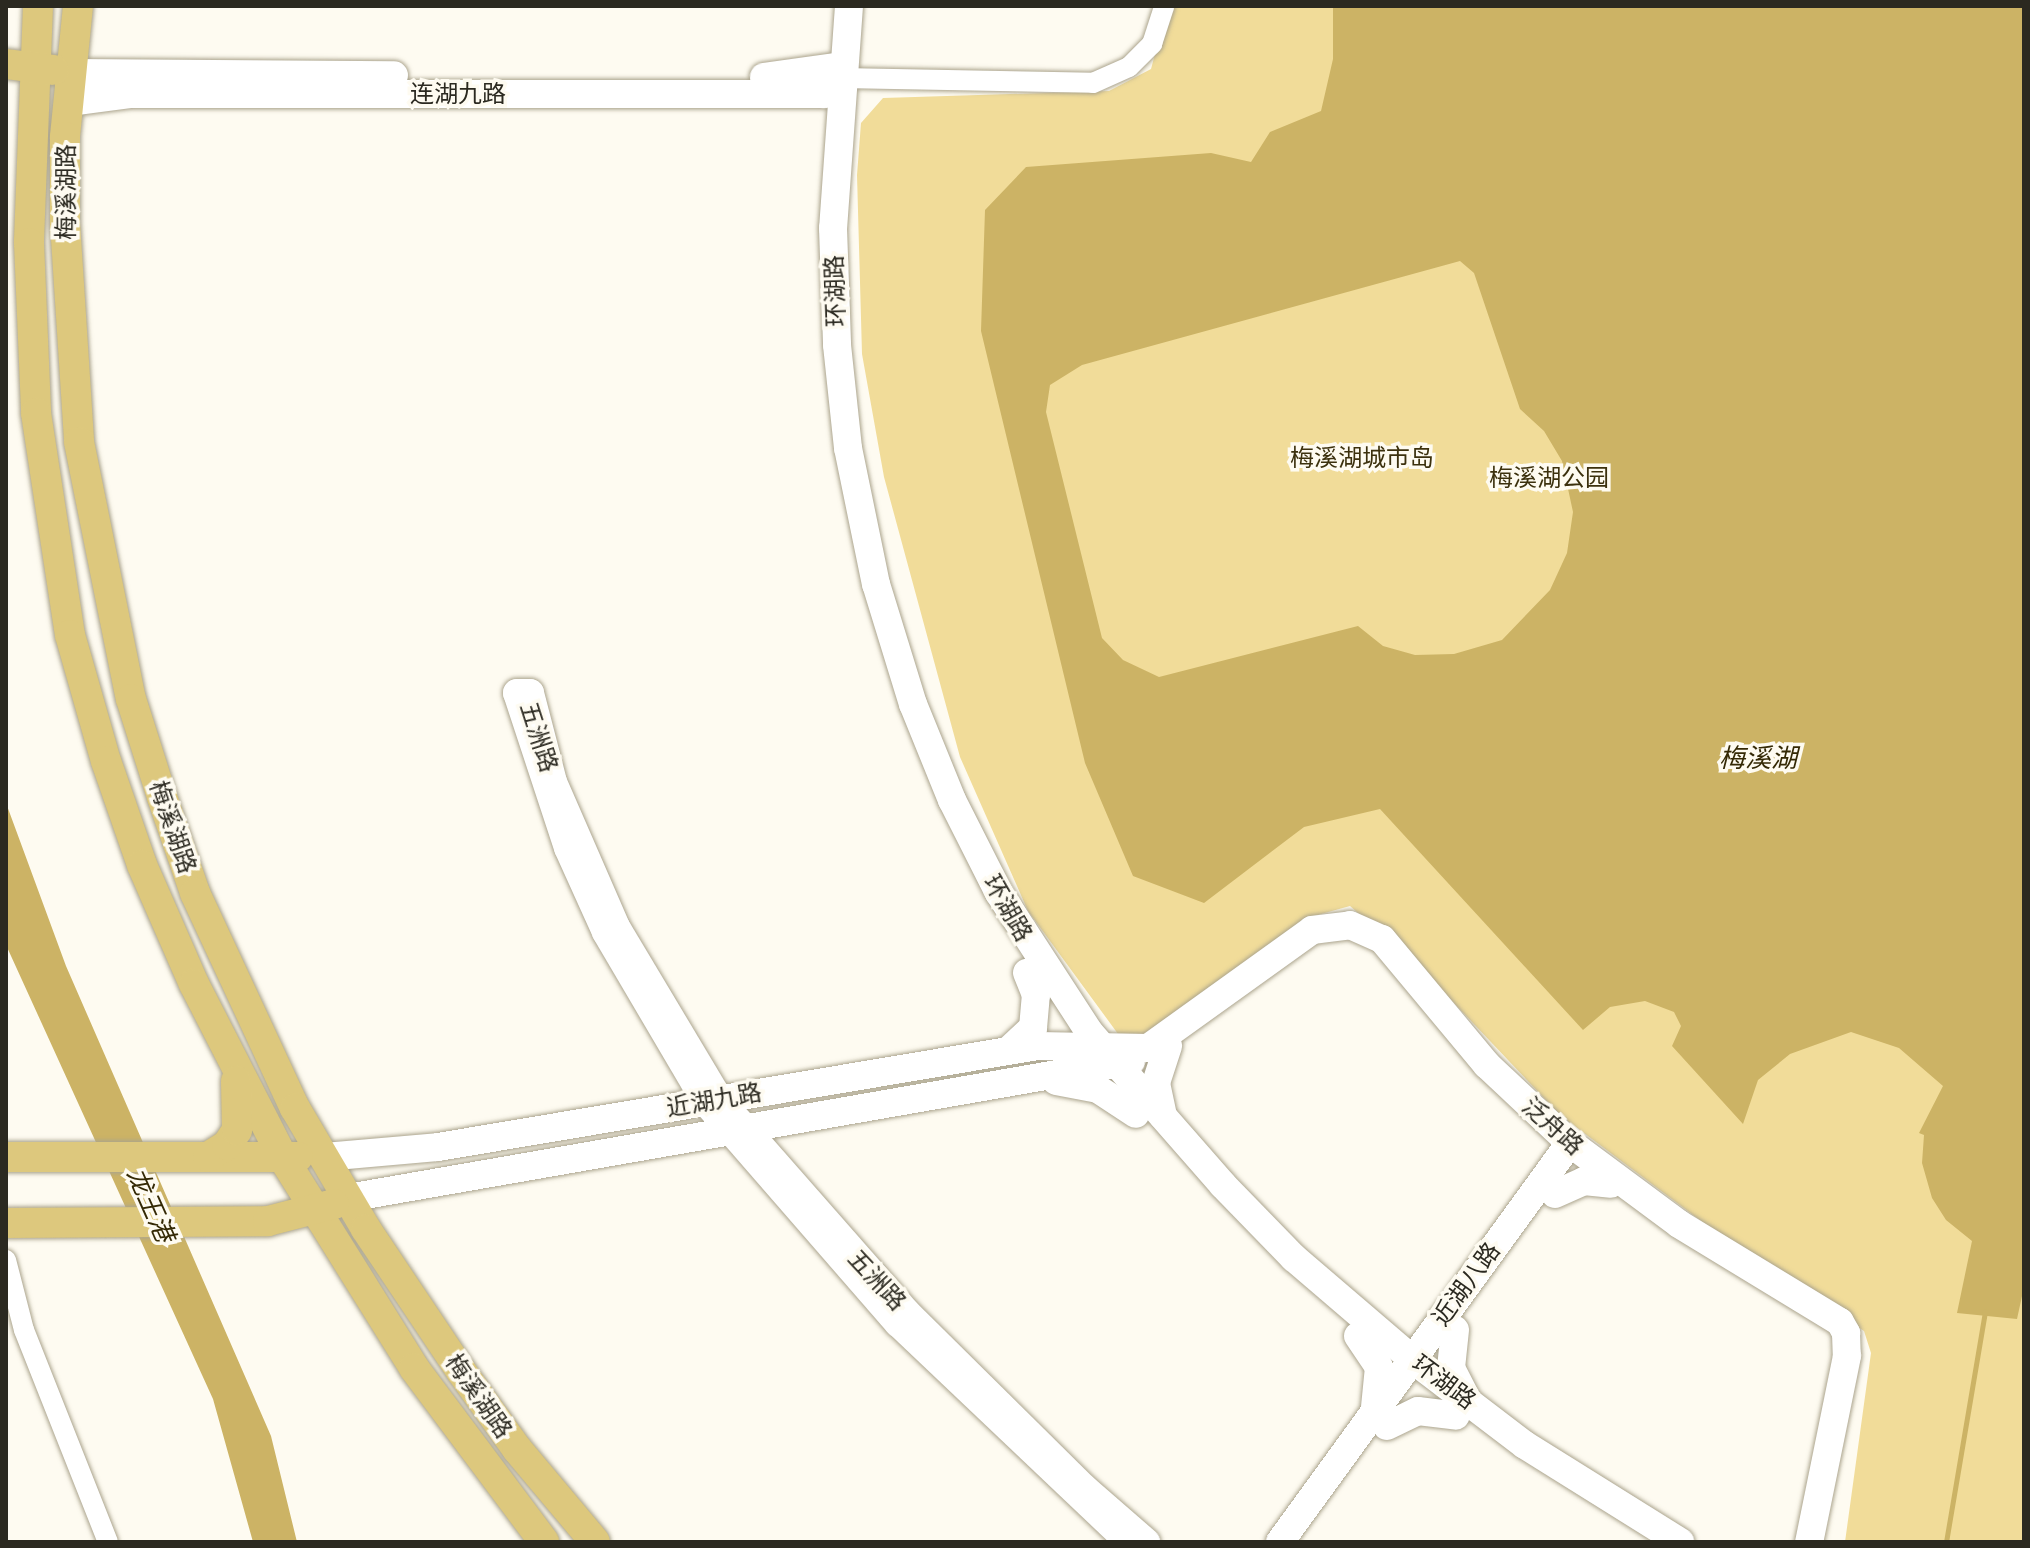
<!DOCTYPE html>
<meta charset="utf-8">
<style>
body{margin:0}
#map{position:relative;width:2030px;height:1548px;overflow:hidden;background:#fefbf1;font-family:Figtree,"Noto Sans SC",sans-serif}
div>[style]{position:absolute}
.green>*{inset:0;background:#f1dc99}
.water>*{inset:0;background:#ccb365}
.stream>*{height:5px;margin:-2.5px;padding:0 2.5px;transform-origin:2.5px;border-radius:2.5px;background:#ccb365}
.roads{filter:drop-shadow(0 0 2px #aba48d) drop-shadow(0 0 2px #aba48d)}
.street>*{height:20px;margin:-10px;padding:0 10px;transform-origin:10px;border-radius:10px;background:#fff}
.secondary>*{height:28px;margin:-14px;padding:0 14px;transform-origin:14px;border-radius:14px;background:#fff}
.primary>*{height:30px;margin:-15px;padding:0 15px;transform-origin:15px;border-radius:15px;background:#ddc87d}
span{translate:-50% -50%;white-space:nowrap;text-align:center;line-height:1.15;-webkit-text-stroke:7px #fefbf1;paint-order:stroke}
.street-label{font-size:24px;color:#2b2920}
.park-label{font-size:24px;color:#3c310e}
.water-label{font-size:26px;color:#342905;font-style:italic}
.frame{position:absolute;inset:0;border:8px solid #2b2920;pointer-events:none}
</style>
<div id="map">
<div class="green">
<div style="clip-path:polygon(1168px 6px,2024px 6px,2024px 1542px,1845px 1542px,1871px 1353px,1864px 1331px,1717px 1233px,1560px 1115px,1419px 966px,1350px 906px,1303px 919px,1153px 1039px,1121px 1038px,1028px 911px,960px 757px,884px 477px,862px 354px,857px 175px,861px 123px,883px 98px,1109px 91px,1151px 69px)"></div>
</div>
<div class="water">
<div style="clip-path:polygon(evenodd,1333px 6px,2024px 6px,2024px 1287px,2017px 1319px,1957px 1313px,1972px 1241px,1946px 1220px,1932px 1198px,1922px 1163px,1924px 1135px,1919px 1133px,1943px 1086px,1899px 1048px,1851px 1032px,1790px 1054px,1758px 1080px,1743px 1124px,1672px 1046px,1681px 1026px,1674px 1012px,1645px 1001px,1610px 1007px,1583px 1030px,1380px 809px,1304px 827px,1204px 903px,1133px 876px,1085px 763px,981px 331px,985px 210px,1026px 167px,1211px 153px,1251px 162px,1270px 132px,1321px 111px,1333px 59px,1333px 6px,1460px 261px,1474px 273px,1520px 409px,1544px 431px,1562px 461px,1573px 512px,1567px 553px,1550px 590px,1502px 640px,1454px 654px,1415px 655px,1383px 646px,1358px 626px,1159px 677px,1123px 660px,1102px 638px,1046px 412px,1050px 385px,1082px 365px,1460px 261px)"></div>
<div style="clip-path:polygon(6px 803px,66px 966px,271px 1436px,297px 1542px,253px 1542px,213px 1399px,6px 945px)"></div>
</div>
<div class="stream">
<div style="left:1946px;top:1542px;width:234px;rotate:-80.4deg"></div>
</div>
<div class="roads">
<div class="street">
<div style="left:841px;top:78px;width:252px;rotate:1.1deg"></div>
<div style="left:1093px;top:83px;width:39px;rotate:-24deg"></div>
<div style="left:1129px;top:67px;width:33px;rotate:-45deg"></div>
<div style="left:1152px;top:44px;width:40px;rotate:-72deg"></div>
<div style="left:6px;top:1260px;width:72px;rotate:75.6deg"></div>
<div style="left:24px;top:1330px;width:228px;rotate:68.4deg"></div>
</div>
<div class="secondary">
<div style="left:849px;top:6px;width:223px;rotate:94.1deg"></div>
<div style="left:833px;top:228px;width:117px;rotate:88deg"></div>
<div style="left:837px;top:345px;width:104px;rotate:83.9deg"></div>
<div style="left:848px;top:448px;width:139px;rotate:78.4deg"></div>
<div style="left:876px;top:584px;width:126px;rotate:72.9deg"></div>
<div style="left:913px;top:704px;width:104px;rotate:67.9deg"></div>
<div style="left:952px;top:800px;width:104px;rotate:63.2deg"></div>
<div style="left:999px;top:893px;width:167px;rotate:57deg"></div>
<div style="left:1090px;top:1033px;width:202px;rotate:48.8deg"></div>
<div style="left:1223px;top:1185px;width:102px;rotate:45.8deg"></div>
<div style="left:1294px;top:1258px;width:155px;rotate:40.6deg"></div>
<div style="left:1412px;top:1359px;width:142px;rotate:37.3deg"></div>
<div style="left:1525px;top:1445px;width:183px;rotate:32deg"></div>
<div style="left:72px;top:73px;width:322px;rotate:0.4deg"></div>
<div style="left:764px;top:77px;width:79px;rotate:-8deg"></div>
<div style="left:69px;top:102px;width:63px;rotate:-7.4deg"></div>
<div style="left:131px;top:94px;width:693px"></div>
<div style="left:824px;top:94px;width:23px;rotate:-43deg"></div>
<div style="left:1009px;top:1050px;width:33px;rotate:-43deg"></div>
<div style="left:1033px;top:1028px;width:33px;rotate:-85deg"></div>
<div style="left:1036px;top:995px;width:24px;rotate:-112deg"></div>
<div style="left:1056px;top:1081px;width:43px;rotate:10.8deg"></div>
<div style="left:1098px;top:1089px;width:45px;rotate:33.3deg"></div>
<div style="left:1163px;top:1116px;width:34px;rotate:-102deg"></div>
<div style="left:1156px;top:1083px;width:39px;rotate:-72deg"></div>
<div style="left:324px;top:1157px;width:114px;rotate:-5deg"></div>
<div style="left:438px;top:1147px;width:608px;rotate:-9.56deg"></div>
<div style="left:1038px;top:1046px;width:110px;rotate:1deg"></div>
<div style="left:1148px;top:1048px;width:202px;rotate:-35.7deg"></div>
<div style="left:1312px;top:930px;width:38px;rotate:-7deg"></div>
<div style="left:1350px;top:925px;width:35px;rotate:24deg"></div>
<div style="left:1382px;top:939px;width:164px;rotate:50.2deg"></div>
<div style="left:1487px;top:1065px;width:114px;rotate:43.2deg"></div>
<div style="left:1570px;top:1143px;width:136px;rotate:36.6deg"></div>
<div style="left:1679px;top:1224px;width:188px;rotate:31.3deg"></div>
<div style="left:1840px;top:1322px;width:13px;rotate:61deg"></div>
<div style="left:1846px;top:1333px;width:23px;rotate:88deg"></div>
<div style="left:1847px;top:1356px;width:190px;rotate:101.5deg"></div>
<div style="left:1555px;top:1194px;width:32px;rotate:-24deg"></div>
<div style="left:1584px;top:1181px;width:27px;rotate:6deg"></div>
<div style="left:348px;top:1198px;width:795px;rotate:-9.92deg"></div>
<div style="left:1455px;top:1330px;width:38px;rotate:96deg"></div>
<div style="left:1451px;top:1368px;width:33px;rotate:63deg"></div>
<div style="left:1358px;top:1336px;width:37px;rotate:56deg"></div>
<div style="left:1379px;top:1367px;width:40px;rotate:95.7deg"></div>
<div style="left:1387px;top:1426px;width:34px;rotate:-26deg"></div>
<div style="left:1418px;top:1411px;width:38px;rotate:7deg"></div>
<div style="left:1129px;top:1542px;width:318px;rotate:-136.5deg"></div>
<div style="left:898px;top:1323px;width:293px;rotate:-131deg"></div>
<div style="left:706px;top:1102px;width:197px;rotate:-120.5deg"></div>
<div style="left:606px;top:932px;width:92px;rotate:-114.3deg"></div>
<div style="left:568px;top:848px;width:163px;rotate:-108.2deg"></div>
<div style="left:517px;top:693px;width:13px"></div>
<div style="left:530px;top:693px;width:92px;rotate:75.5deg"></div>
<div style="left:553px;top:782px;width:158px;rotate:66.5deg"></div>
<div style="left:616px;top:927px;width:200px;rotate:59.1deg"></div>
<div style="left:719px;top:1099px;width:285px;rotate:48.7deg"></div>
<div style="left:907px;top:1313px;width:250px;rotate:44.7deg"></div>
<div style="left:1085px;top:1489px;width:81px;rotate:41deg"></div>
<div style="left:1280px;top:1542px;width:493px;rotate:-54deg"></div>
</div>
<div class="primary">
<div style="left:38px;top:6px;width:237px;rotate:92.2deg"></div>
<div style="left:29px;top:243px;width:170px;rotate:87.6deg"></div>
<div style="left:36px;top:413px;width:225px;rotate:81.3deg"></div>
<div style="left:70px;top:635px;width:131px;rotate:74.1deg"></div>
<div style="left:106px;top:761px;width:110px;rotate:70.9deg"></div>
<div style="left:142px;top:865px;width:130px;rotate:66.4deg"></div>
<div style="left:194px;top:984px;width:195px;rotate:62.9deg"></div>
<div style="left:283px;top:1158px;width:248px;rotate:58deg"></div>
<div style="left:414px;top:1368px;width:217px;rotate:53.2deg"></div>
<div style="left:78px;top:6px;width:132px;rotate:95.7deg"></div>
<div style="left:65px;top:137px;width:86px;rotate:90deg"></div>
<div style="left:65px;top:223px;width:219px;rotate:86.3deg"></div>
<div style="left:79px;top:442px;width:262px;rotate:78.6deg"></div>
<div style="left:131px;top:699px;width:103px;rotate:72.4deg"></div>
<div style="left:162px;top:797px;width:102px;rotate:71deg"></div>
<div style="left:195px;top:893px;width:237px;rotate:65.1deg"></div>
<div style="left:295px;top:1108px;width:140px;rotate:59.6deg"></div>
<div style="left:366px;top:1229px;width:171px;rotate:56.2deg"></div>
<div style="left:461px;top:1371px;width:96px;rotate:54.3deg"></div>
<div style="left:517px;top:1449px;width:121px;rotate:50deg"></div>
<div style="left:6px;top:64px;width:48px;rotate:7.1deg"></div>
<div style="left:6px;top:1157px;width:292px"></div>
<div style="left:208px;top:1157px;width:22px;rotate:-32deg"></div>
<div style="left:227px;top:1145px;width:18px;rotate:-56deg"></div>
<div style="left:237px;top:1130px;width:49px;rotate:-91.2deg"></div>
<div style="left:6px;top:1223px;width:262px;rotate:-0.4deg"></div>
<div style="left:268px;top:1221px;width:68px;rotate:-14.4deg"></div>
</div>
</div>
<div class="street-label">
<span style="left:458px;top:94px">连湖九路</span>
<span style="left:66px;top:192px;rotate:-90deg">梅溪湖路</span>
<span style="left:835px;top:291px;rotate:-92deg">环湖路</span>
<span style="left:539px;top:737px;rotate:72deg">五洲路</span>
<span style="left:173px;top:827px;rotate:71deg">梅溪湖路</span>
<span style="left:1008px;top:908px;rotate:60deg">环湖路</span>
<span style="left:714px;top:1100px;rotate:-10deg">近湖九路</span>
<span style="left:1553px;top:1126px;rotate:42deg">泛舟路</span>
<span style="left:877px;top:1280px;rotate:47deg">五洲路</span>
<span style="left:1466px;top:1284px;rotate:-54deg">近湖八路</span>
<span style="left:1444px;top:1382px;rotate:37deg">环湖路</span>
<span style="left:479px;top:1396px;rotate:55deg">梅溪湖路</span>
</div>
<div class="park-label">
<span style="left:1362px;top:458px">梅溪湖城市岛</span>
<span style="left:1549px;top:478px">梅溪湖公园</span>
</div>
<div class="water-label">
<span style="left:1758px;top:759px">梅溪湖</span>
<span style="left:150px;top:1205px;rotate:66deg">龙王港</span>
</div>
<div class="frame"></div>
</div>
